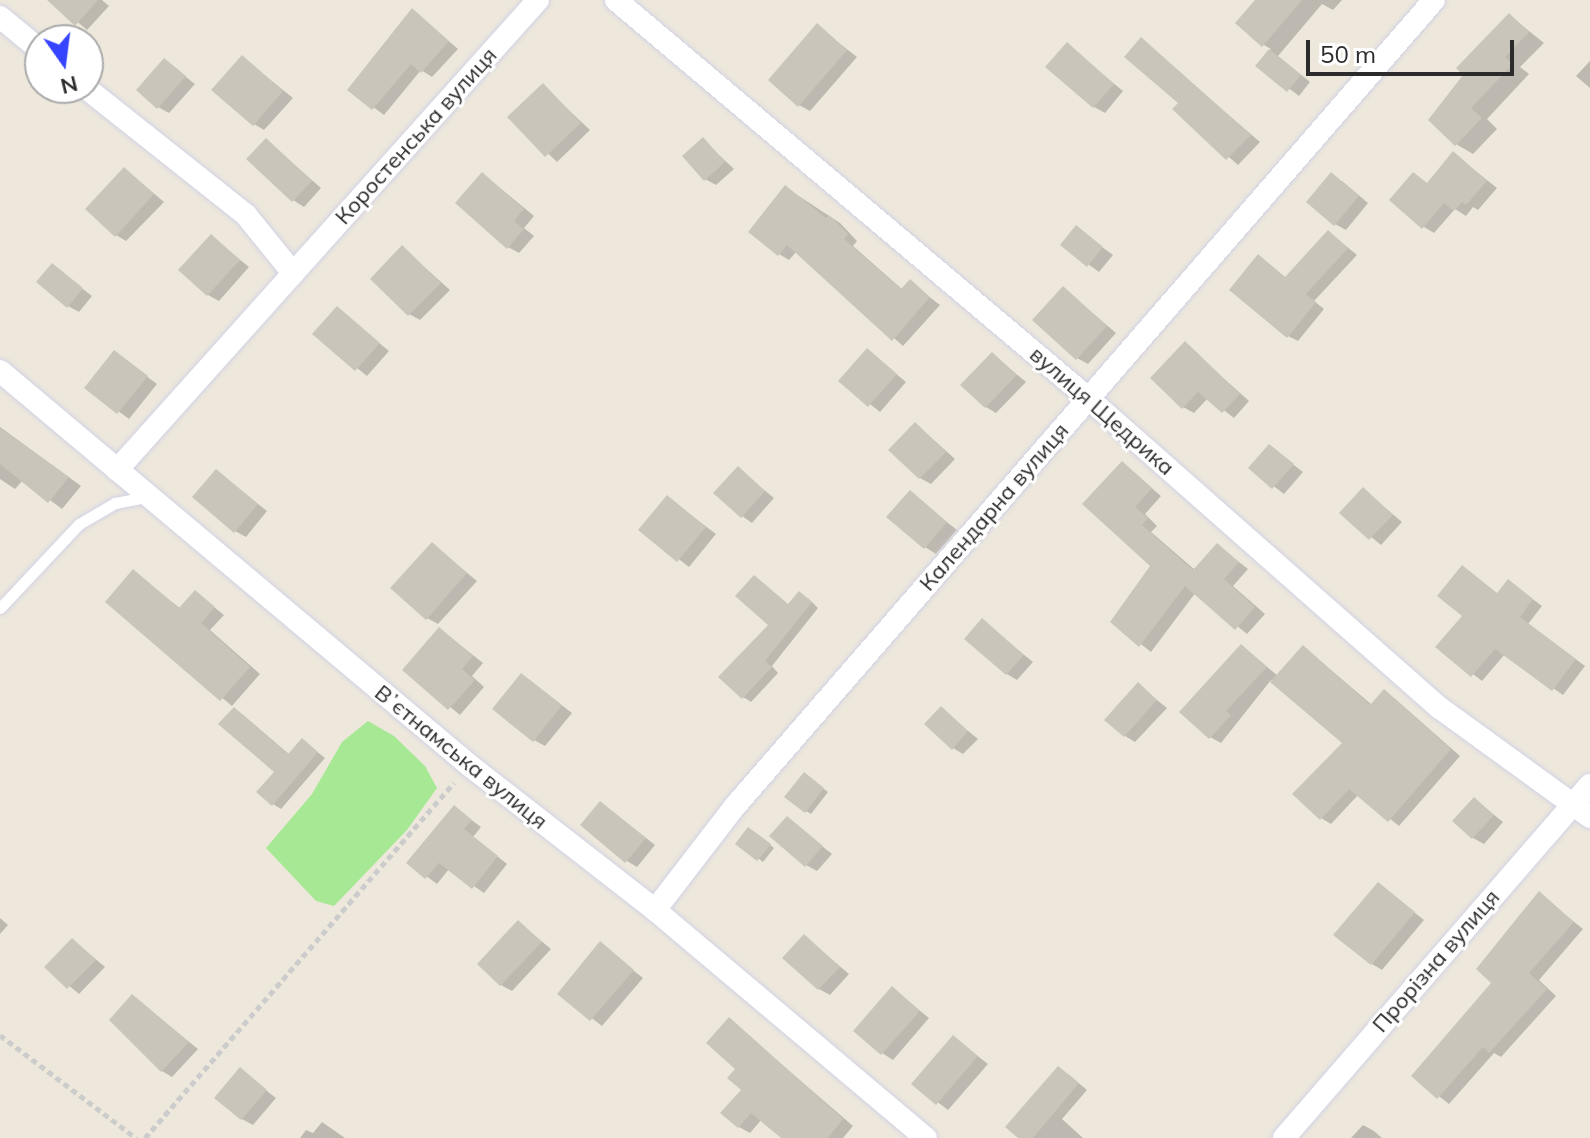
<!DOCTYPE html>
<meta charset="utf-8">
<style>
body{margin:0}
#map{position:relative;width:1590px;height:1138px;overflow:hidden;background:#eee8dc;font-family:Mulish,sans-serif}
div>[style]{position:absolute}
.green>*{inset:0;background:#a6e894}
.shadow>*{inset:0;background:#0003}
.building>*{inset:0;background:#c9c5bb}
.path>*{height:5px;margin-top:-2.5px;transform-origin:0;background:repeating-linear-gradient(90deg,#ccc 0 6px,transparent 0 10px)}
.roads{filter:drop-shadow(0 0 2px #d1d2e5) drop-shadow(0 0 2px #d1d2e5)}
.lane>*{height:11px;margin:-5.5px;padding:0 5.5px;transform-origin:5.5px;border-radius:5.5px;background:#fff}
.street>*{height:22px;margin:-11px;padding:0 11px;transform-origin:11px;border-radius:11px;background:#fff}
span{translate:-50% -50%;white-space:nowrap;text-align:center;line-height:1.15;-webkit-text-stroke:6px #fff;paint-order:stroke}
.street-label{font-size:22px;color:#2b2b2b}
.north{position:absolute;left:24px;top:24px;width:80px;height:80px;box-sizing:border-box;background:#fff;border:2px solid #aaa;border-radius:50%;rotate:166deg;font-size:22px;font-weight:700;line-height:32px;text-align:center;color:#2b2b2b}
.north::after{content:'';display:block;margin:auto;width:28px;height:36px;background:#3744ff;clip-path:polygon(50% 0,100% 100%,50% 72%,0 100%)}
.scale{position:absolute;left:1306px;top:40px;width:208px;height:36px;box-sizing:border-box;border:4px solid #2b2b2b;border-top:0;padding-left:10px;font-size:24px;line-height:28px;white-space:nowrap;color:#2b2b2b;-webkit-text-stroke:6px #fff;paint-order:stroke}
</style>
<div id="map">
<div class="green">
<div style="clip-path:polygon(368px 721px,394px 736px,425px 766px,437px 788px,407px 830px,334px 906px,316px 901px,266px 848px,312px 794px,342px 742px)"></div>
</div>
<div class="shadow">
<div style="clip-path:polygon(52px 0,102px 0,109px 6px,87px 30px)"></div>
<div style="clip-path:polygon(1257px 0,1342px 0,1333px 10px,1322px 4px,1278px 56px,1310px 82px,1299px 96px,1258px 65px,1271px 49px,1264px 45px)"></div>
<div style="clip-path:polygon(412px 10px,458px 49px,432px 77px,421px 70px,384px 115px,350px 90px)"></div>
<div style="clip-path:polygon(1509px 15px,1544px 43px,1520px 67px,1529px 74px,1487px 119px,1497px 129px,1473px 154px,1456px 144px)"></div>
<div style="clip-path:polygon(817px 26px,857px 57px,810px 111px,799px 105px)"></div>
<div style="clip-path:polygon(1141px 40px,1260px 142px,1238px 165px,1175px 109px,1181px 103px)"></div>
<div style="clip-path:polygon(1067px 45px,1123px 91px,1105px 113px,1094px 107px)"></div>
<div style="clip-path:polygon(242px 57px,293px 98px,264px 130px,254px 124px)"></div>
<div style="clip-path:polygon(164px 60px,195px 84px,169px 113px,158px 107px)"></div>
<div style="clip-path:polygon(1590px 61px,1590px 88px,1576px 76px)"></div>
<div style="clip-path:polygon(543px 86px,590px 130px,557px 162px,510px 117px)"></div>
<div style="clip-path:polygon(266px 140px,321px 188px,304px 207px,293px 200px)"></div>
<div style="clip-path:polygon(703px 140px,734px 169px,716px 185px,705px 179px)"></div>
<div style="clip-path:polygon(1454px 154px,1497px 188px,1478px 210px,1473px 207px,1466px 216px,1455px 209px,1434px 233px,1424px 227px,1413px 174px,1428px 184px)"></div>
<div style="clip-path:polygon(125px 169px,164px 202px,126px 241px,116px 235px)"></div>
<div style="clip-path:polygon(483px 174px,534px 216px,524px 228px,534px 236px,519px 253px,508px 247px)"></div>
<div style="clip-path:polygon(1342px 181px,1368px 203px,1346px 230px,1335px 224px)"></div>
<div style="clip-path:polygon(785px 187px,840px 223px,857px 241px,853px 246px,903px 290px,910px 282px,940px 305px,903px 346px,797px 251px,789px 260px,779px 254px)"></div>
<div style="clip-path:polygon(1076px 228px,1113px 255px,1099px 272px,1062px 245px)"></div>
<div style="clip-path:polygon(1329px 232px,1357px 255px,1314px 301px,1324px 309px,1298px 341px,1288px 336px,1268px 263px,1286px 278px)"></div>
<div style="clip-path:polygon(211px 236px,249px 267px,219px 301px,208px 295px)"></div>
<div style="clip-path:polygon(403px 248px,450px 290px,420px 320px,409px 314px)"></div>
<div style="clip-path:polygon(52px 265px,92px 296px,79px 312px,68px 306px)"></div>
<div style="clip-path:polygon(1063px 288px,1116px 333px,1088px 364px,1077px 358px)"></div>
<div style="clip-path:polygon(337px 309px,389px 351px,367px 376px,315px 334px)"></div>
<div style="clip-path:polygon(1185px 344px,1249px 401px,1234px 418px,1208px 398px,1194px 413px,1183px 407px)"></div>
<div style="clip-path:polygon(868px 351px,906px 382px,880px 412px,841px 381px)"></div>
<div style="clip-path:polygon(115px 353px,157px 384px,129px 419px,87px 388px)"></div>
<div style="clip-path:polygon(992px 354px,1026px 382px,996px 413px,986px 407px)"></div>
<div style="clip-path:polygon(916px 424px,955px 459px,931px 484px,920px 478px)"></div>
<div style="clip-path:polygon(0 427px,81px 486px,62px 509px,23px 480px,15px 489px,0 479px)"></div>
<div style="clip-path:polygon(1269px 446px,1303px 472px,1284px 494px,1250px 468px)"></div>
<div style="clip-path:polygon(1122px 463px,1161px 496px,1145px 514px,1157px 526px,1151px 532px,1195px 570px,1217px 545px,1248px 569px,1233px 586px,1265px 614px,1247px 634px,1196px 592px,1151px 652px,1113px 622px,1152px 565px)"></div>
<div style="clip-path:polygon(738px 469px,774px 498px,752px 523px,742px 516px)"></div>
<div style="clip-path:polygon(216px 471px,267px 511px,246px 537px,235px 531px)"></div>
<div style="clip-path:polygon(1363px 489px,1402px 522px,1381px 545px,1342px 513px)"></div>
<div style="clip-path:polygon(910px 493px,957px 530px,936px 554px,925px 547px)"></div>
<div style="clip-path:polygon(668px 498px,716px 534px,689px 567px,641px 530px)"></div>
<div style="clip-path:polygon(433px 545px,477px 581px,438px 624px,427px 618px)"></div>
<div style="clip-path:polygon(133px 572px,181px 609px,195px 592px,224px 615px,210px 630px,260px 674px,232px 706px,108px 602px)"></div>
<div style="clip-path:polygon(1518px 588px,1542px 606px,1528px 624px,1585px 666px,1563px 695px,1505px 654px,1482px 681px,1438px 647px,1498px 595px)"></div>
<div style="clip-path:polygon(808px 598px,818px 608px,772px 666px,778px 673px,751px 702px,743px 697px,789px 605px)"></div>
<div style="clip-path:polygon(982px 621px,1033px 662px,1017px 680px,1007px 674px)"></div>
<div style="clip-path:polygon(440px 629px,483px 663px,472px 676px,484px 687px,460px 715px,405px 670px)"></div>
<div style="clip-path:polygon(1242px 646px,1278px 676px,1304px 647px,1372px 705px,1384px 692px,1394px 698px,1460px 756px,1399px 826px,1359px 794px,1331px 824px,1321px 818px,1345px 742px,1271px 680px,1221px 743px,1210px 737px)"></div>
<div style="clip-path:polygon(522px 675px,572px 713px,545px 746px,534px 740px)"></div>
<div style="clip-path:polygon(1138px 685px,1167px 708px,1135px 742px,1125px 736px)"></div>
<div style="clip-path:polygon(941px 709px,978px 739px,963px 754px,953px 748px)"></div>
<div style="clip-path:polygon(242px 714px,290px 755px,310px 746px,325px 758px,281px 809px,273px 804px,276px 772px)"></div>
<div style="clip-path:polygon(809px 778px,828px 792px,811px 814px,806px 811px)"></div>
<div style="clip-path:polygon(1474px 799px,1503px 822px,1484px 844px,1473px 838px)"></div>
<div style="clip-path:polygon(601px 803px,655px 845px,637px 867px,627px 861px)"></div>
<div style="clip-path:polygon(454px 807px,481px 827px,473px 837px,507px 864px,484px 893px,449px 869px,437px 884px,409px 863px)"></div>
<div style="clip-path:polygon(788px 819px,832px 854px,817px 871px,806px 865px)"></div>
<div style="clip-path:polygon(754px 832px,774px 848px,763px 862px,738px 843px)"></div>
<div style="clip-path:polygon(1378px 884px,1424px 920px,1382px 970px,1372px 964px)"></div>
<div style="clip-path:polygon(1539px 894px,1583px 929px,1539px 980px,1556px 996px,1501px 1057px,1494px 1053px,1449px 1104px,1413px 1076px,1494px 983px)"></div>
<div style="clip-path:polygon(0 918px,8px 925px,0 934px)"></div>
<div style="clip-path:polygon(518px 922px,551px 949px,512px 991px,501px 985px)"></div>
<div style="clip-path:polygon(805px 937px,849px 974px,830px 995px,819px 989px)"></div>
<div style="clip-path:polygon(73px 940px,105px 967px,79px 994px,47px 967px)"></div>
<div style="clip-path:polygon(600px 944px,643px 978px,602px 1026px,560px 994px)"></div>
<div style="clip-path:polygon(893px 989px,929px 1018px,893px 1060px,882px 1053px)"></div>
<div style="clip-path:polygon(132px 996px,198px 1049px,172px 1077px,162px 1071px)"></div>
<div style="clip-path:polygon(730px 1020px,853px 1126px,843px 1138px,785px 1138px,762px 1119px,750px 1133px,739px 1127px,744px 1090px)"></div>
<div style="clip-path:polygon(953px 1037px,988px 1064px,948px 1110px,914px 1084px)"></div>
<div style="clip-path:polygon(240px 1070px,276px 1098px,253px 1125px,242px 1119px)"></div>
<div style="clip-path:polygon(1068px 1074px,1087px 1090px,1062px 1119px,1083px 1138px,1021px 1138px)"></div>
<div style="clip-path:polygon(322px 1122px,345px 1138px,300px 1138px,306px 1130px,313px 1133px)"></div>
<div style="clip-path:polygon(1363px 1125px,1374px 1131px,1382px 1138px,1351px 1138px)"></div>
</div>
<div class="building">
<div style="clip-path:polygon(47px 0,98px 0,75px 26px)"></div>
<div style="clip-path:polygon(1255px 0,1302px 0,1262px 47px,1235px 23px)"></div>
<div style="clip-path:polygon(412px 8px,449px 41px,421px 73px,411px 64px,372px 110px,347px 90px)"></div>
<div style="clip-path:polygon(1509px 13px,1529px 32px,1505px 57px,1513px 64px,1471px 108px,1482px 118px,1455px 146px,1428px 120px,1463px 75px,1456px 68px)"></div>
<div style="clip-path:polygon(817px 23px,847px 50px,798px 107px,768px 80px)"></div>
<div style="clip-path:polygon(1141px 37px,1251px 135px,1226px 160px,1172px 109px,1178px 103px,1124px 57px)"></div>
<div style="clip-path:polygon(1067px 42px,1114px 84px,1093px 108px,1045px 67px)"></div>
<div style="clip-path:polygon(1269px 49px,1301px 75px,1287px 92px,1255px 66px)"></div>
<div style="clip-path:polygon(242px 55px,283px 91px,253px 126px,211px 90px)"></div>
<div style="clip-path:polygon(164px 58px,186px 76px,157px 109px,136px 90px)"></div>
<div style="clip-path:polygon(543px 83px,581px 123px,545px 157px,507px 117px)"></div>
<div style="clip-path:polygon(703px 137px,725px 162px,704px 181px,682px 156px)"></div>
<div style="clip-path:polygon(266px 138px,312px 181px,292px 202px,246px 159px)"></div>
<div style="clip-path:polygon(1453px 151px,1487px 181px,1466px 205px,1462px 202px,1454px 211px,1444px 203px,1422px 229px,1389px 200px,1413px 172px,1427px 183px)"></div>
<div style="clip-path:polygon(124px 167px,154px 194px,115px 237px,85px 209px)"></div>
<div style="clip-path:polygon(482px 172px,524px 209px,514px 221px,524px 229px,507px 249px,455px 203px)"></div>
<div style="clip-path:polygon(1331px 172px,1359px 196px,1334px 226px,1306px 202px)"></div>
<div style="clip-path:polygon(785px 185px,826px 218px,829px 215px,848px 234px,844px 239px,901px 289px,910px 279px,930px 297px,892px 341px,787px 245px,778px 256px,748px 232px)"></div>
<div style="clip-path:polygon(1076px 225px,1103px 247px,1087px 267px,1060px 245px)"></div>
<div style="clip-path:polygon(1328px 230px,1348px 248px,1306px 294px,1316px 302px,1287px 338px,1229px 290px,1258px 254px,1285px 277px)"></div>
<div style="clip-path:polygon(211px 234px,240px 260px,207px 296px,178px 270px)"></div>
<div style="clip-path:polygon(402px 245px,441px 283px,408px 316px,370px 279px)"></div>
<div style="clip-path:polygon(52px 263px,83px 288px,67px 308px,36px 282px)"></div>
<div style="clip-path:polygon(1063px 286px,1107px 326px,1076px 360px,1032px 320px)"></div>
<div style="clip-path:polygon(337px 306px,380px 343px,355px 371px,312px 334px)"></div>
<div style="clip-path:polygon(1185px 341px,1240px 394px,1222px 413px,1198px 392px,1182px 409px,1150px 378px)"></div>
<div style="clip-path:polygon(867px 348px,897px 374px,868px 407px,838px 381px)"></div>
<div style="clip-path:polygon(114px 350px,148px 376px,117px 414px,84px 388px)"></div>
<div style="clip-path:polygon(992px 352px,1017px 375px,985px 408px,960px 385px)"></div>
<div style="clip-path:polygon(915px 422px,946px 452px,919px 479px,888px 450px)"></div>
<div style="clip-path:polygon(0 428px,69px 477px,48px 503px,0 464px)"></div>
<div style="clip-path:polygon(1269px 444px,1294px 464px,1272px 489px,1248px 468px)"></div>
<div style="clip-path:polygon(1122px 461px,1152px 488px,1135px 507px,1148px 518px,1142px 525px,1193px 570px,1217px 543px,1239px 562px,1224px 579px,1255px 607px,1235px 630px,1185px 586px,1139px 647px,1110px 622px,1150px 566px,1082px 504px)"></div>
<div style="clip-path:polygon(738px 466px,765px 491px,741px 518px,713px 493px)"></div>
<div style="clip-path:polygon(216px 469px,258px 504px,234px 533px,192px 497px)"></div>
<div style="clip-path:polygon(1363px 487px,1393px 515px,1369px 540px,1339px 513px)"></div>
<div style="clip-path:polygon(910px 490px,947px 522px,924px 549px,886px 517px)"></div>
<div style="clip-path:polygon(667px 495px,706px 527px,677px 562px,638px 530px)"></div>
<div style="clip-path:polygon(432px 542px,467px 573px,426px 620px,390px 588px)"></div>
<div style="clip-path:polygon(1462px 565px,1497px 593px,1508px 579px,1533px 599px,1520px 617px,1576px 659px,1552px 691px,1495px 649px,1471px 677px,1435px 647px,1462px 616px,1437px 596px)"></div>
<div style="clip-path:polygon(133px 569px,179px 608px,195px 590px,215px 607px,201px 623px,250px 667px,220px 701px,105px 602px)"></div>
<div style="clip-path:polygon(754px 575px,788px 604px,799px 591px,812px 602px,765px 661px,772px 667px,742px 699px,718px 677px,768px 625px,735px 596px)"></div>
<div style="clip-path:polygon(982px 618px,1024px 655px,1006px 675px,964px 639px)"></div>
<div style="clip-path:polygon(439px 627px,473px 656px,462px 669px,475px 680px,448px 710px,402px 670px)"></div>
<div style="clip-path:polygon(1241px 644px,1267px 667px,1226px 711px,1231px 715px,1209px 739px,1179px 712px)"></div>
<div style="clip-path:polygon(1303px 645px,1370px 705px,1384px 689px,1451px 749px,1388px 822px,1349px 789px,1320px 820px,1292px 794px,1342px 743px,1270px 682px)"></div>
<div style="clip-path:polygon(521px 673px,562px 705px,533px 742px,492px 709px)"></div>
<div style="clip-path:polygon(1138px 682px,1157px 700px,1124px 737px,1104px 720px)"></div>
<div style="clip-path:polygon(941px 706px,968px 731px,952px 750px,924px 724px)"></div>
<div style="clip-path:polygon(234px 707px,288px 754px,302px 738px,318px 752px,272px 806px,256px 792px,274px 772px,218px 724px)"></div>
<div style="clip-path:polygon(804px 772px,824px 788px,805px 813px,784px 797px)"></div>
<div style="clip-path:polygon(1474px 797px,1494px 815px,1472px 839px,1452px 821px)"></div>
<div style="clip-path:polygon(600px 801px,646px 838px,625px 863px,580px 825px)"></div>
<div style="clip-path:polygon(454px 805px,472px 820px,464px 829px,498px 856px,472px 889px,439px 863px,425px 879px,406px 863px)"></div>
<div style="clip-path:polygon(787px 816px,823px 846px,805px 867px,769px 836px)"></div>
<div style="clip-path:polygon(748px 827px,771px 844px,757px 861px,735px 844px)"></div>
<div style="clip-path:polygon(1378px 882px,1415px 912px,1371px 965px,1333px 935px)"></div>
<div style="clip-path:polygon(1539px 891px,1574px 922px,1529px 973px,1547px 989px,1489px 1053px,1483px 1047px,1437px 1099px,1411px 1076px,1491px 983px,1476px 969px)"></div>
<div style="clip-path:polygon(518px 920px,542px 942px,500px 986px,477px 964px)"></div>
<div style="clip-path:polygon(804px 934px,840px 967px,818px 990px,782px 958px)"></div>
<div style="clip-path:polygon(72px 938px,96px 960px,67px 989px,44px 967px)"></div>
<div style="clip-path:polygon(600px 941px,634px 970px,590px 1021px,557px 994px)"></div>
<div style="clip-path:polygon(892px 986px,920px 1011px,881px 1055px,853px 1031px)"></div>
<div style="clip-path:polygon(132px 994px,189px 1042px,161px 1072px,109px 1020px)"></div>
<div style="clip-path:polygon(729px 1017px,843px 1119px,828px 1138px,781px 1138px,751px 1113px,738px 1128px,720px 1113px,741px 1090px,727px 1078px,735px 1069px,706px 1043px)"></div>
<div style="clip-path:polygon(953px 1035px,978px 1056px,936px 1105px,911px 1084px)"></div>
<div style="clip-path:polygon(1058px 1066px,1079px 1083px,1033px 1138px,1018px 1138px,1005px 1127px)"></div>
<div style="clip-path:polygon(240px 1067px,267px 1090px,241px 1120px,214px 1098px)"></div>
</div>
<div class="path">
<div style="left:0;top:1035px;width:171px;rotate:37.1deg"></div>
<div style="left:145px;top:1138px;width:471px;rotate:-49deg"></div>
</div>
<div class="roads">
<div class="lane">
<div style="left:0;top:608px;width:115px;rotate:-46.8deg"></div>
<div style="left:79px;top:524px;width:42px;rotate:-30.3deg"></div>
<div style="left:115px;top:503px;width:31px;rotate:-11deg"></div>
</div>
<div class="street">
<div style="left:616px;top:0;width:617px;rotate:40.14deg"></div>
<div style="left:1088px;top:398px;width:469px;rotate:41.4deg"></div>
<div style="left:1440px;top:708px;width:185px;rotate:36deg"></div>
<div style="left:0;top:17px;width:52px;rotate:39.5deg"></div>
<div style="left:86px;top:88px;width:204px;rotate:38.4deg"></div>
<div style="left:246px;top:215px;width:75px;rotate:51deg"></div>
<div style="left:0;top:371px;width:613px;rotate:40.03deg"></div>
<div style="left:469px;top:765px;width:236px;rotate:37.9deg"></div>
<div style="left:655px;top:910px;width:354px;rotate:40.1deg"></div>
<div style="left:117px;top:470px;width:631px;rotate:-48.15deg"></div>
<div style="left:655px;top:910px;width:133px;rotate:-52.4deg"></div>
<div style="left:736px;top:805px;width:1065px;rotate:-49.07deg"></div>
<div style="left:1284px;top:1138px;width:467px;rotate:-49.1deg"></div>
</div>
</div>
<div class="street-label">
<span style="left:416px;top:136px;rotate:-48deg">Коростенська вулиця</span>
<span style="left:1102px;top:411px;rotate:41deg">вулиця Щедрика</span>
<span style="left:994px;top:507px;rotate:-49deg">Календарна вулиця</span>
<span style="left:461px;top:757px;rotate:39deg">Вʼєтнамська вулиця</span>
<span style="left:1436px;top:961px;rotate:-49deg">Прорізна вулиця</span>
</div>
<div class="north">N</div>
<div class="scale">50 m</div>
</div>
